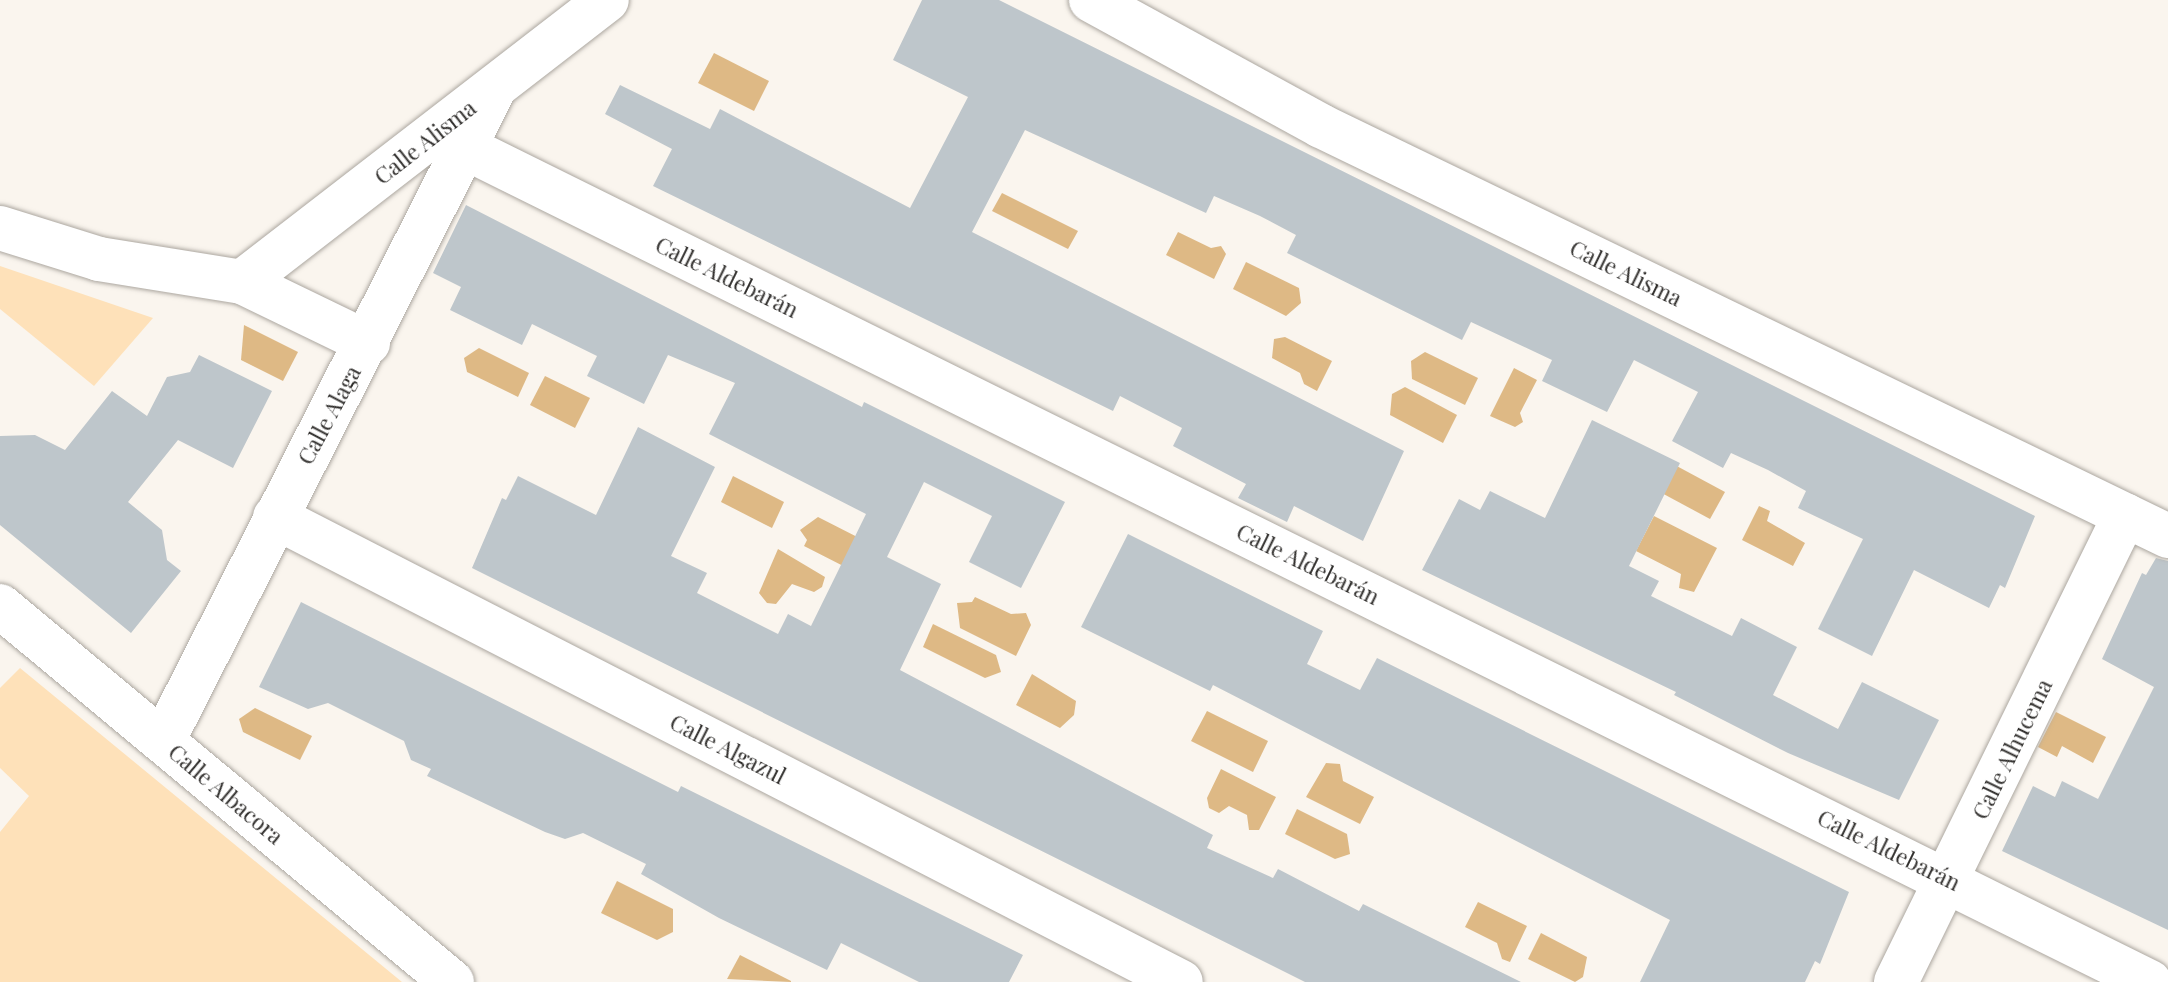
<!DOCTYPE html>
<meta charset="utf-8">
<style>
body{margin:0}
#map{position:relative;width:2168px;height:982px;overflow:hidden;background:#faf5ee;font-family:"Playfair Display",serif}
div>[style]{position:absolute}
.green>*{inset:0;background:#fee1b9}
.water>*{inset:0;background:#deb985}
.building>*{inset:0;background:#bec6cb}
.roads{filter:drop-shadow(0 0 2px #aca7a0) drop-shadow(0 0 2px #aca7a0)}
.minor>*{height:44px;margin:-22px;padding:0 22px;transform-origin:22px;border-radius:22px;background:#fff}
span{translate:-50% -50%;white-space:nowrap;text-align:center;line-height:1.15;-webkit-text-stroke:6px #fff;paint-order:stroke}
.street-label{font-size:22px;color:#2f2d2b}
</style>
<div id="map">
<div class="green">
<div style="clip-path:polygon(0 266px,153px 318px,94px 386px,0 309px)"></div>
<div style="clip-path:polygon(20px 668px,402px 982px,0 982px,0 832px,29px 796px,0 768px,0 688px)"></div>
</div>
<div class="water">
<div style="clip-path:polygon(714px 53px,769px 81px,754px 111px,698px 83px)"></div>
<div style="clip-path:polygon(1002px 193px,1078px 231px,1068px 249px,992px 211px)"></div>
<div style="clip-path:polygon(1178px 232px,1211px 248px,1221px 246px,1226px 254px,1214px 279px,1166px 255px)"></div>
<div style="clip-path:polygon(1246px 262px,1299px 288px,1301px 303px,1286px 316px,1233px 289px)"></div>
<div style="clip-path:polygon(244px 325px,298px 352px,283px 381px,241px 360px)"></div>
<div style="clip-path:polygon(1285px 337px,1332px 361px,1317px 391px,1304px 384px,1300px 373px,1272px 358px,1274px 339px)"></div>
<div style="clip-path:polygon(479px 348px,529px 373px,518px 397px,467px 372px,464px 358px)"></div>
<div style="clip-path:polygon(1425px 352px,1478px 378px,1465px 405px,1412px 379px,1411px 361px)"></div>
<div style="clip-path:polygon(1514px 368px,1537px 380px,1520px 413px,1523px 422px,1515px 427px,1490px 416px)"></div>
<div style="clip-path:polygon(545px 376px,590px 398px,575px 428px,530px 405px)"></div>
<div style="clip-path:polygon(1405px 387px,1457px 415px,1443px 443px,1390px 415px,1392px 394px)"></div>
<div style="clip-path:polygon(1673px 464px,1725px 492px,1710px 519px,1658px 491px)"></div>
<div style="clip-path:polygon(733px 476px,784px 502px,772px 528px,721px 502px)"></div>
<div style="clip-path:polygon(1759px 506px,1770px 511px,1767px 521px,1805px 543px,1793px 566px,1742px 540px)"></div>
<div style="clip-path:polygon(1654px 516px,1717px 548px,1694px 592px,1679px 588px,1681px 574px,1636px 551px)"></div>
<div style="clip-path:polygon(818px 517px,871px 544px,857px 573px,804px 546px,807px 540px,800px 530px)"></div>
<div style="clip-path:polygon(778px 549px,825px 577px,822px 587px,814px 592px,792px 584px,776px 604px,767px 603px,759px 593px)"></div>
<div style="clip-path:polygon(975px 597px,1011px 614px,1026px 613px,1031px 625px,1016px 656px,960px 628px,957px 603px,972px 602px)"></div>
<div style="clip-path:polygon(933px 624px,996px 655px,1001px 672px,985px 678px,923px 647px)"></div>
<div style="clip-path:polygon(1032px 674px,1076px 701px,1074px 715px,1060px 728px,1016px 705px)"></div>
<div style="clip-path:polygon(255px 708px,312px 736px,300px 760px,243px 732px,239px 719px)"></div>
<div style="clip-path:polygon(1207px 711px,1268px 741px,1253px 772px,1191px 741px)"></div>
<div style="clip-path:polygon(2056px 712px,2106px 737px,2093px 763px,2062px 746px,2057px 757px,2038px 747px)"></div>
<div style="clip-path:polygon(1326px 763px,1340px 764px,1343px 781px,1374px 797px,1360px 824px,1306px 797px)"></div>
<div style="clip-path:polygon(1221px 769px,1276px 797px,1259px 830px,1249px 830px,1247px 815px,1229px 806px,1219px 813px,1209px 808px,1207px 798px)"></div>
<div style="clip-path:polygon(1297px 809px,1347px 834px,1350px 854px,1335px 859px,1285px 834px)"></div>
<div style="clip-path:polygon(617px 881px,673px 909px,673px 932px,657px 940px,601px 913px)"></div>
<div style="clip-path:polygon(1478px 902px,1527px 926px,1510px 962px,1502px 959px,1497px 943px,1465px 927px)"></div>
<div style="clip-path:polygon(1541px 933px,1587px 957px,1583px 977px,1575px 982px,1528px 959px)"></div>
<div style="clip-path:polygon(740px 955px,791px 981px,791px 982px,727px 979px)"></div>
</div>
<div class="building">
<div style="clip-path:polygon(922px 0,999px 0,2035px 516px,2005px 588px,2000px 585px,1989px 608px,1914px 570px,1872px 656px,1818px 629px,1863px 539px,1798px 508px,1806px 491px,1768px 470px,1731px 453px,1723px 468px,1672px 441px,1698px 392px,1634px 360px,1607px 412px,1542px 381px,1552px 360px,1471px 322px,1462px 340px,1287px 253px,1296px 235px,1260px 216px,1214px 196px,1206px 213px,1025px 130px,972px 232px,1404px 451px,1363px 541px,1294px 506px,1287px 522px,1238px 498px,1246px 484px,1173px 446px,1182px 428px,1120px 396px,1113px 411px,653px 186px,672px 149px,605px 114px,620px 85px,710px 129px,720px 109px,910px 208px,968px 97px,893px 60px)"></div>
<div style="clip-path:polygon(466px 205px,862px 407px,864px 402px,1065px 502px,1021px 588px,969px 562px,992px 516px,924px 482px,887px 557px,941px 584px,900px 670px,1213px 835px,1207px 848px,1273px 878px,1278px 869px,1359px 911px,1363px 904px,1521px 982px,1305px 982px,472px 568px,502px 498px,506px 500px,518px 476px,596px 515px,638px 427px,715px 467px,671px 556px,707px 573px,697px 593px,778px 634px,788px 614px,811px 626px,866px 514px,709px 434px,735px 383px,668px 355px,644px 404px,587px 376px,597px 356px,532px 324px,522px 345px,450px 310px,461px 287px,433px 273px)"></div>
<div style="clip-path:polygon(199px 355px,272px 391px,233px 468px,178px 440px,128px 502px,162px 530px,167px 560px,181px 571px,131px 633px,0 525px,0 436px,35px 435px,65px 450px,112px 391px,147px 416px,167px 377px,190px 372px)"></div>
<div style="clip-path:polygon(1592px 420px,1680px 463px,1629px 566px,1659px 581px,1651px 596px,1732px 636px,1741px 618px,1797px 647px,1773px 695px,1838px 729px,1862px 682px,1939px 720px,1899px 800px,1788px 753px,1674px 695px,1676px 692px,1422px 570px,1459px 499px,1480px 510px,1490px 491px,1545px 518px)"></div>
<div style="clip-path:polygon(1128px 534px,1323px 631px,1307px 664px,1360px 690px,1377px 658px,1849px 892px,1820px 964px,1815px 961px,1805px 982px,1640px 982px,1670px 920px,1213px 685px,1210px 691px,1081px 627px)"></div>
<div style="clip-path:polygon(2156px 558px,2168px 561px,2168px 930px,2002px 851px,2033px 786px,2055px 797px,2062px 781px,2098px 799px,2154px 687px,2102px 659px,2142px 573px,2146px 575px)"></div>
<div style="clip-path:polygon(301px 602px,678px 792px,681px 786px,1023px 955px,1009px 982px,919px 982px,841px 943px,827px 970px,719px 918px,641px 874px,646px 864px,583px 833px,565px 839px,545px 832px,427px 776px,431px 769px,411px 760px,404px 741px,328px 703px,308px 709px,259px 687px)"></div>
</div>
<div class="roads">
<div class="minor">
<div style="left:1091px;top:0;width:262px;rotate:28.7deg"></div>
<div style="left:1321px;top:126px;width:941px;rotate:25.83deg"></div>
<div style="left:464px;top:147px;width:1881px;rotate:26.35deg"></div>
<div style="left:0;top:228px;width:104px;rotate:17.4deg"></div>
<div style="left:99px;top:259px;width:145px;rotate:9.1deg"></div>
<div style="left:242px;top:282px;width:140px;rotate:25.8deg"></div>
<div style="left:242px;top:282px;width:461px;rotate:-37.7deg"></div>
<div style="left:275px;top:517px;width:1018px;rotate:27.17deg"></div>
<div style="left:0;top:606px;width:588px;rotate:39.76deg"></div>
<div style="left:163px;top:741px;width:731px;rotate:-63.08deg"></div>
<div style="left:1896px;top:982px;width:520px;rotate:-63.88deg"></div>
</div>
</div>
<div class="street-label">
<span style="left:425px;top:142px;rotate:-38deg">Calle Alisma</span>
<span style="left:1626px;top:273px;rotate:26deg">Calle Alisma</span>
<span style="left:727px;top:277px;rotate:26deg">Calle Aldebarán</span>
<span style="left:329px;top:415px;rotate:-62deg">Calle Alaga</span>
<span style="left:1308px;top:564px;rotate:26deg">Calle Aldebarán</span>
<span style="left:728px;top:749px;rotate:27deg">Calle Algazul</span>
<span style="left:2012px;top:749px;rotate:-64deg">Calle Alhucema</span>
<span style="left:226px;top:794px;rotate:40deg">Calle Albacora</span>
<span style="left:1889px;top:850px;rotate:26deg">Calle Aldebarán</span>
</div>
</div>
